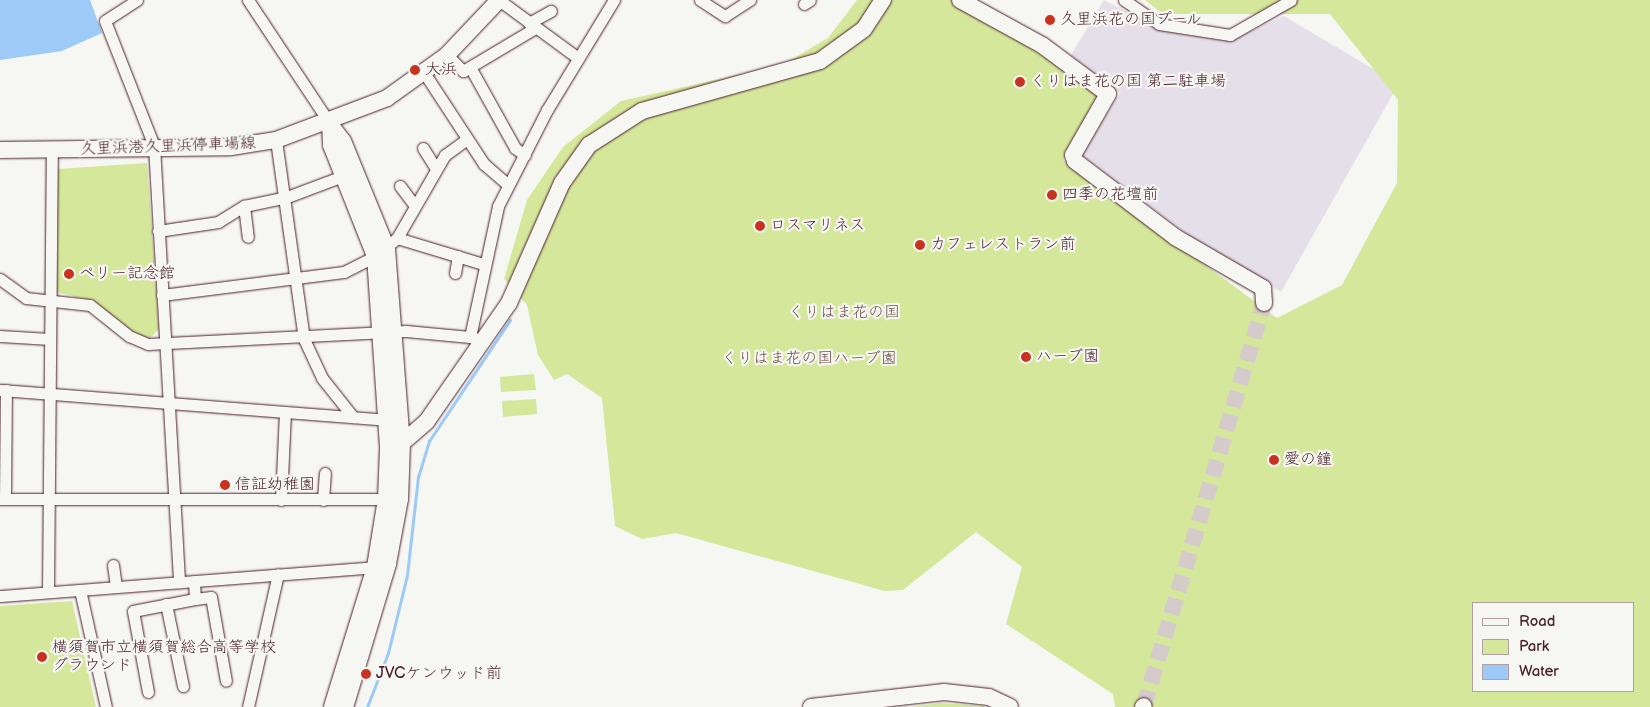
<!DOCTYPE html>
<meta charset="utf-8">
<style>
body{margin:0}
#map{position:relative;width:1650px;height:707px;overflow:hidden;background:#f6f6f2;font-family:"Balsamiq Sans","Klee One",sans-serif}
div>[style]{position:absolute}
.built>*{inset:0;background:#e5dfea}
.green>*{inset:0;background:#d5e79b}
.water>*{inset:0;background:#9dcaf7}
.stream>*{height:3px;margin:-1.5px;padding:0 1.5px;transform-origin:1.5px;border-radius:1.5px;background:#9dcaf7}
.secondary-tunnel>*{height:16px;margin-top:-8px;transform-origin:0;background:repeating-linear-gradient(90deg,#d4cbca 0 16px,transparent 0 24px)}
.roads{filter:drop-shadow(0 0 1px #4a1f2b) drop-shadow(0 0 1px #4a1f2b)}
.street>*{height:11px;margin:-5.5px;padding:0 5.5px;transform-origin:5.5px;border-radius:5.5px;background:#f6f6f2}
.secondary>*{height:16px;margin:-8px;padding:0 8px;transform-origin:8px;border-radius:8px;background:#f6f6f2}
.dots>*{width:14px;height:14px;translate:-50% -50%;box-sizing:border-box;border:2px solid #f6f6f2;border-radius:50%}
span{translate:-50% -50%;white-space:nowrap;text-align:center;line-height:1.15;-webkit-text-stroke:4.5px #f6f6f2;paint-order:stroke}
.poi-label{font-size:16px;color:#4a1f2b}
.left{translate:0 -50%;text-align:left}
.street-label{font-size:16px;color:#4a1f2b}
.park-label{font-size:16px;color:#6d5147}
.legend{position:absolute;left:1472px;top:602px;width:162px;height:90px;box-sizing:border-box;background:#f6f6f2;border:1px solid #b1a0a2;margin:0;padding:6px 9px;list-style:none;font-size:15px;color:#4a1f2b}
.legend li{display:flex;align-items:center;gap:10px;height:25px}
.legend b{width:25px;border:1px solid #b1a0a2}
</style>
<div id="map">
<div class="built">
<div style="clip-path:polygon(1104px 0,1162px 30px,1232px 40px,1284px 16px,1380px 73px,1394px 92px,1281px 292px,1191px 237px,1082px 155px,1120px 93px,1071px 55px)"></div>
</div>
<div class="green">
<div style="clip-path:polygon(evenodd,857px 0,970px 0,1101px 96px,1063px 160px,1277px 318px,1342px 285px,1397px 183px,1398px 100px,1330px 14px,1163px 14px,1145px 0,1650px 0,1650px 707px,1115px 707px,1113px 694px,1006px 624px,1022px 567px,976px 532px,903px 590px,885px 591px,676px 533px,642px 539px,615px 526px,602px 398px,567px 374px,554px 380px,538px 355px,527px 305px,504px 279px,527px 200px,563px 147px,621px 101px,782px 65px,828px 38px,857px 0,1474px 603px,1634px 603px,1634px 691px,1474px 691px,1474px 603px)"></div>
<div style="clip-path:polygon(147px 163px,159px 329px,148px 340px,131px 333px,92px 301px,56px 292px,57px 169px)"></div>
<div style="clip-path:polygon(534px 374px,536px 390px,501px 392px,500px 377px)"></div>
<div style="clip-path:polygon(536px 399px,537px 414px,503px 417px,502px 401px)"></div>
<div style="clip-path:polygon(72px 601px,96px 707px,0 707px,0 606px)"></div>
<div style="clip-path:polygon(940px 703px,983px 706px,985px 707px,911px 707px)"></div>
</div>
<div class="water">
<div style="clip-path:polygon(0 0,90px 0,102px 33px,62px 51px,0 60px)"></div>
</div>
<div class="stream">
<div style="left:367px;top:707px;width:58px;rotate:-68.7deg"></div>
<div style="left:388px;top:653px;width:80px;rotate:-76.3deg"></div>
<div style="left:407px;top:575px;width:99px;rotate:-83.6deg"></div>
<div style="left:418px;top:477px;width:38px;rotate:-73deg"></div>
<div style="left:429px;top:441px;width:146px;rotate:-56.2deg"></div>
</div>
<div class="secondary-tunnel">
<div style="left:1144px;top:706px;width:420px;rotate:-73.4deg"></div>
</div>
<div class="roads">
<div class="street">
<div style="left:137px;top:0;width:38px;rotate:147deg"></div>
<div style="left:105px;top:21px;width:134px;rotate:68.6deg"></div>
<div style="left:154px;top:146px;width:437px;rotate:86.7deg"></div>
<div style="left:248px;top:0;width:149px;rotate:56.5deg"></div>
<div style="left:499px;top:0;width:98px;rotate:36.3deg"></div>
<div style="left:700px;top:0;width:30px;rotate:33deg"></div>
<div style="left:725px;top:16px;width:30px;rotate:-33deg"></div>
<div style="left:1124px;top:0;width:42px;rotate:34.4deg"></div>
<div style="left:1159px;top:24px;width:72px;rotate:8.8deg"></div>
<div style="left:1230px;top:35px;width:70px;rotate:-29.8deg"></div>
<div style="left:804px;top:4px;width:7px;rotate:-34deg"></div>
<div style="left:529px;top:23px;width:25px;rotate:-29deg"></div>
<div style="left:447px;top:55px;width:23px;rotate:45deg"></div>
<div style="left:463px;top:71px;width:84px;rotate:-30.8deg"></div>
<div style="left:470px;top:67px;width:93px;rotate:60.9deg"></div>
<div style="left:515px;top:148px;width:12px;rotate:35deg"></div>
<div style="left:425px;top:74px;width:108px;rotate:56.8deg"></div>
<div style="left:484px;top:164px;width:30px;rotate:41deg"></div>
<div style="left:276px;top:140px;width:201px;rotate:82deg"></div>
<div style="left:304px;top:339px;width:43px;rotate:65.2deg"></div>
<div style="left:322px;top:378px;width:50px;rotate:51.5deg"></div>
<div style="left:423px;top:148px;width:25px;rotate:58deg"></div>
<div style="left:400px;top:186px;width:25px;rotate:53deg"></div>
<div style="left:244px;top:206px;width:31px;rotate:83deg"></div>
<div style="left:158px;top:231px;width:61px;rotate:-8.5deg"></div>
<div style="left:218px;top:222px;width:31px;rotate:-32deg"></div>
<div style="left:244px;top:206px;width:44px;rotate:-11.8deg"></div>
<div style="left:287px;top:197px;width:60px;rotate:-20.6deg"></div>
<div style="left:397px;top:238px;width:90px;rotate:16.8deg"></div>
<div style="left:455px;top:273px;width:17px;rotate:-80deg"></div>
<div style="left:0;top:279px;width:32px;rotate:36deg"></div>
<div style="left:26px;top:298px;width:64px;rotate:6.2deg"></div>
<div style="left:90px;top:305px;width:50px;rotate:38.5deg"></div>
<div style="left:129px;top:336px;width:21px;rotate:23deg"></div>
<div style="left:148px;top:344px;width:258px;rotate:-2.9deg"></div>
<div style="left:406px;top:331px;width:64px;rotate:5.4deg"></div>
<div style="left:162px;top:295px;width:183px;rotate:-7.2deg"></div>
<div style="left:344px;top:272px;width:35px;rotate:-27deg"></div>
<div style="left:375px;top:256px;width:28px;rotate:-39deg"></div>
<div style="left:397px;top:238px;width:96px;rotate:-60deg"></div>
<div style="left:445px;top:155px;width:27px;rotate:-36deg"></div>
<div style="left:0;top:336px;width:50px;rotate:3.4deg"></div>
<div style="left:478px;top:339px;width:8px;rotate:-166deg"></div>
<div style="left:470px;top:337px;width:134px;rotate:-77.9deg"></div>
<div style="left:498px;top:206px;width:108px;rotate:-63deg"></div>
<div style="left:547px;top:110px;width:129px;rotate:-58.7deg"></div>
<div style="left:0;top:390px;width:388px;rotate:4.4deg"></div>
<div style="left:0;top:499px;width:386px"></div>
<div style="left:5px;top:499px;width:109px;rotate:-89.5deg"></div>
<div style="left:281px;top:500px;width:88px;rotate:-87.4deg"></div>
<div style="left:323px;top:500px;width:27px;rotate:-86deg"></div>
<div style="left:113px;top:565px;width:22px;rotate:82deg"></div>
<div style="left:194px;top:581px;width:18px;rotate:87deg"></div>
<div style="left:195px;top:599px;width:16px;rotate:-7deg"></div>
<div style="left:211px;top:597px;width:85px;rotate:79.9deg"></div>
<div style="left:80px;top:590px;width:120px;rotate:77.5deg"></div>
<div style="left:48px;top:592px;width:441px;rotate:-89.5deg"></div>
<div style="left:0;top:596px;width:376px;rotate:-4.4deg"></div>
<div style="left:166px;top:604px;width:84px;rotate:78.3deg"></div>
<div style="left:148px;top:692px;width:82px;rotate:-100.5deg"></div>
<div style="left:133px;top:611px;width:63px;rotate:-11deg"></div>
<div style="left:248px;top:707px;width:136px;rotate:-77.3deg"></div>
</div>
<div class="secondary">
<div style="left:960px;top:0;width:94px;rotate:28.8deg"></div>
<div style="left:1042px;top:45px;width:82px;rotate:36.6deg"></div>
<div style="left:1108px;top:94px;width:70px;rotate:119.8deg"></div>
<div style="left:1073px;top:155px;width:6px;rotate:72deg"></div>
<div style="left:1075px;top:161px;width:126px;rotate:37.2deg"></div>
<div style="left:1175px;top:237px;width:102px;rotate:30.1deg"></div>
<div style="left:1263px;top:288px;width:15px;rotate:86deg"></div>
<div style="left:330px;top:124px;width:21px;rotate:53deg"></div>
<div style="left:343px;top:141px;width:117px;rotate:67.8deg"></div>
<div style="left:387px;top:249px;width:195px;rotate:85.6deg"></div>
<div style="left:402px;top:443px;width:56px;rotate:92deg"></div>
<div style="left:400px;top:499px;width:66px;rotate:100.5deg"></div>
<div style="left:388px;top:564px;width:149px;rotate:106.7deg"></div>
<div style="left:330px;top:124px;width:21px;rotate:87deg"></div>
<div style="left:331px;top:145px;width:119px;rotate:68.4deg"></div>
<div style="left:375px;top:256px;width:193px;rotate:86.1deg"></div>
<div style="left:388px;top:449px;width:50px;rotate:92.3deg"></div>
<div style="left:386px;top:499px;width:69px;rotate:99.2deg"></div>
<div style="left:375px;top:567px;width:146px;rotate:107.1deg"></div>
<div style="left:0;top:150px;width:231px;rotate:-0.7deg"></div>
<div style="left:231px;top:147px;width:46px;rotate:-8.8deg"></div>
<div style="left:276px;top:140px;width:119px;rotate:-20.7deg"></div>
<div style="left:387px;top:98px;width:74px;rotate:-35.6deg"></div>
<div style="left:447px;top:55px;width:76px;rotate:-46.6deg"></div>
<div style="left:388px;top:449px;width:15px;rotate:-23deg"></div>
<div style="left:402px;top:443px;width:33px;rotate:-41deg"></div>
<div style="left:427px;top:421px;width:144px;rotate:-55.2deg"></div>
<div style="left:509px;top:303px;width:131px;rotate:-66.2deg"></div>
<div style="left:562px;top:183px;width:47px;rotate:-54.6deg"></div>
<div style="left:589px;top:145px;width:63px;rotate:-32.7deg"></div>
<div style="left:642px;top:111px;width:185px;rotate:-15.7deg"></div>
<div style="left:820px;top:61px;width:54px;rotate:-36deg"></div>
<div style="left:864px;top:29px;width:35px;rotate:-57deg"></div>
<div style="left:811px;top:707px;width:134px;rotate:-6.4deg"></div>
<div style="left:944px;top:692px;width:45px;rotate:6.3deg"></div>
<div style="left:989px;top:697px;width:23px;rotate:25deg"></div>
<div style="left:1143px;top:707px;width:1px;rotate:-45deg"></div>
</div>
</div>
<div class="dots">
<div style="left:1050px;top:20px;background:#c8321e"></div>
<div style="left:415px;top:70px;background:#c8321e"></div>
<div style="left:1020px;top:82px;background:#c8321e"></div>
<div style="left:1052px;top:195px;background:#c8321e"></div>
<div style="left:760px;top:226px;background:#c8321e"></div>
<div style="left:920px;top:245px;background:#c8321e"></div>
<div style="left:69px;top:274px;background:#c8321e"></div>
<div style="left:1026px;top:357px;background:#c8321e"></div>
<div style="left:1274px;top:460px;background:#c8321e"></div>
<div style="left:225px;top:485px;background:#c8321e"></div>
<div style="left:42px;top:657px;background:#c8321e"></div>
<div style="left:366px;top:674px;background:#c8321e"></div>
</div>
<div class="poi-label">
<span class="left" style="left:1060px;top:20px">久里浜花の国プール</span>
<span class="left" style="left:425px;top:70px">大浜</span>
<span class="left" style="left:1030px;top:82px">くりはま花の国 第二駐車場</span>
<span class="left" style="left:1062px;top:195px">四季の花壇前</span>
<span class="left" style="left:770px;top:226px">ロスマリネス</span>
<span class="left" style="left:930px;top:245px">カフェレストラン前</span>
<span class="left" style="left:79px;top:274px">ペリー記念館</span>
<span class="left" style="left:1036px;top:357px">ハーブ園</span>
<span class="left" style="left:1284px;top:460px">愛の鐘</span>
<span class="left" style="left:235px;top:485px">信証幼稚園</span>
<span class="left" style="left:52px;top:657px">横須賀市立横須賀総合高等学校<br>グラウンド</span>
<span class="left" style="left:376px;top:674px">JVCケンウッド前</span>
</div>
<div class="street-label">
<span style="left:168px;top:147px;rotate:-2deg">久里浜港久里浜停車場線</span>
</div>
<div class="park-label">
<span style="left:844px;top:313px">くりはま花の国</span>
<span style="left:809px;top:359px">くりはま花の国ハーブ園</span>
</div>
<ul class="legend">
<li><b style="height:6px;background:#f6f6f2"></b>Road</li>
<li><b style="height:14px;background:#d5e79b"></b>Park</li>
<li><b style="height:14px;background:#9dcaf7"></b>Water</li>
</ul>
</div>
